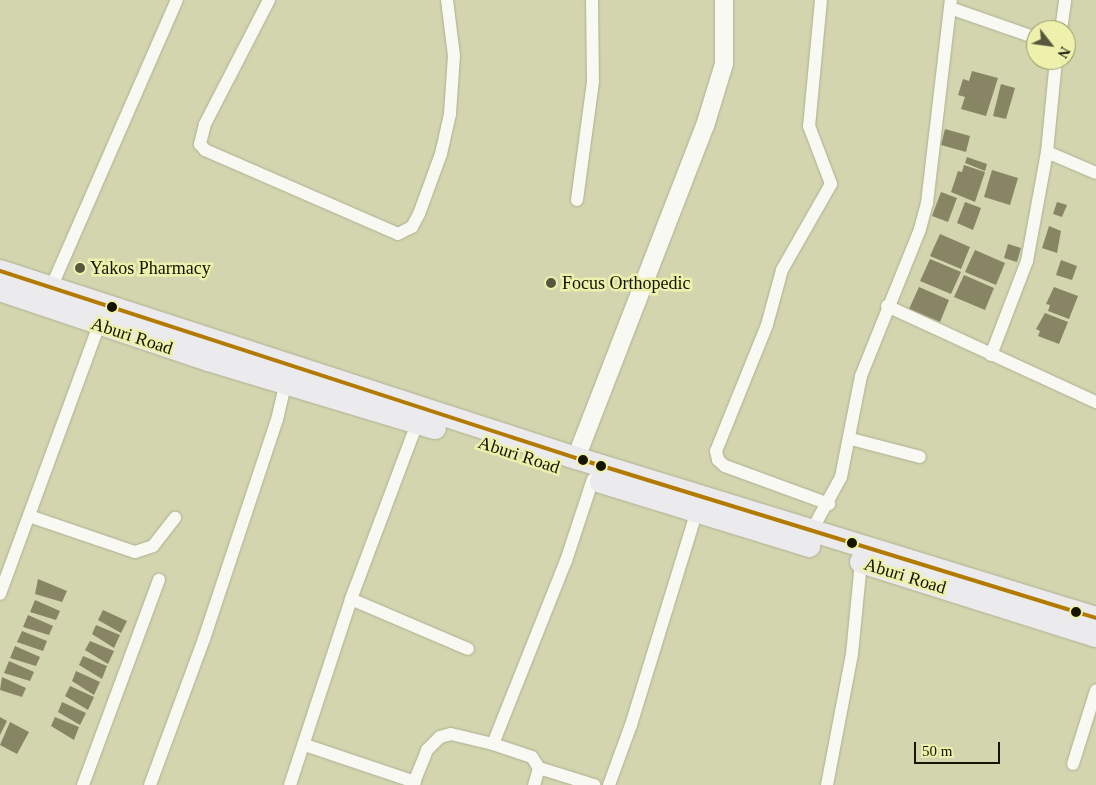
<!DOCTYPE html>
<style>
body{margin:0}
#map{position:relative;width:1096px;height:785px;overflow:hidden;background:#d2d5ae;font-family:Georgia,serif}
div>[style]{position:absolute}
.building>*{inset:0;background:#888565}
.roads{filter:drop-shadow(0 0 1px #aeb091) drop-shadow(0 0 1px #aeb091)}
.street>*{height:12px;margin:-6px;padding:0 6px;transform-origin:6px;border-radius:6px;background:#f8f9f3}
.secondary>*{height:18px;margin:-9px;padding:0 9px;transform-origin:9px;border-radius:9px;background:#f8f9f3}
.highway>*{height:22px;margin:-11px;padding:0 11px;transform-origin:11px;border-radius:11px;background:#ebeaec}
.bus-1>*{height:4px;margin:-2px;padding:0 2px;transform-origin:2px;border-radius:2px;background:#b37a00}
.dots>*{width:14px;height:14px;translate:-50% -50%;box-sizing:border-box;border:2px solid #edf1ac;border-radius:50%}
span{translate:-50% -50%;white-space:nowrap;text-align:center;line-height:1.15;-webkit-text-stroke:5px #edf1ac;paint-order:stroke}
.poi-label{font-size:18px;color:#141400}
.left{translate:0 -50%;text-align:left}
.street-label{font-size:18px;color:#141400}
.north{position:absolute;left:1026px;top:20px;width:50px;height:50px;box-sizing:border-box;background:#edf1ac;border:1px solid #969967;border-radius:50%;rotate:120deg;font-size:14px;font-weight:700;line-height:20px;text-align:center;color:#141400}
.north::after{content:'';display:block;margin:auto;width:18px;height:22px;background:#56583d;clip-path:polygon(50% 0,100% 100%,50% 72%,0 100%)}
.scale{position:absolute;left:914px;top:742px;width:86px;height:22px;box-sizing:border-box;border:2px solid #141400;border-top:0;padding-left:6px;font-size:15px;line-height:18px;white-space:nowrap;color:#141400;-webkit-text-stroke:4px #edf1ac;paint-order:stroke}
</style>
<div id="map">
<div class="building">
<div style="clip-path:polygon(972px 71px,998px 78px,986px 116px,961px 109px,965px 97px,958px 95px,963px 79px,969px 81px)"></div>
<div style="clip-path:polygon(1001px 84px,1015px 88px,1006px 119px,993px 116px)"></div>
<div style="clip-path:polygon(945px 129px,970px 136px,966px 152px,941px 145px)"></div>
<div style="clip-path:polygon(967px 157px,987px 164px,985px 171px,965px 163px)"></div>
<div style="clip-path:polygon(964px 165px,985px 172px,975px 202px,951px 192px,958px 171px,962px 172px)"></div>
<div style="clip-path:polygon(992px 170px,1018px 178px,1010px 205px,984px 197px)"></div>
<div style="clip-path:polygon(941px 192px,957px 198px,948px 222px,932px 216px)"></div>
<div style="clip-path:polygon(965px 202px,981px 208px,973px 230px,957px 223px)"></div>
<div style="clip-path:polygon(1057px 202px,1067px 205px,1062px 217px,1053px 214px)"></div>
<div style="clip-path:polygon(1049px 226px,1061px 231px,1057px 253px,1042px 248px)"></div>
<div style="clip-path:polygon(940px 234px,970px 247px,961px 269px,930px 256px)"></div>
<div style="clip-path:polygon(1008px 244px,1021px 248px,1017px 262px,1004px 258px)"></div>
<div style="clip-path:polygon(975px 250px,1005px 263px,996px 285px,965px 272px)"></div>
<div style="clip-path:polygon(930px 259px,961px 272px,951px 294px,920px 281px)"></div>
<div style="clip-path:polygon(1061px 260px,1077px 266px,1072px 280px,1056px 275px)"></div>
<div style="clip-path:polygon(964px 275px,994px 288px,985px 310px,954px 297px)"></div>
<div style="clip-path:polygon(919px 287px,949px 300px,940px 322px,909px 309px)"></div>
<div style="clip-path:polygon(1054px 287px,1078px 296px,1069px 319px,1048px 311px,1050px 305px,1046px 304px)"></div>
<div style="clip-path:polygon(1045px 313px,1068px 322px,1059px 344px,1038px 336px,1040px 331px,1036px 329px)"></div>
<div style="clip-path:polygon(38px 579px,67px 591px,62px 602px,35px 594px)"></div>
<div style="clip-path:polygon(35px 600px,60px 611px,56px 620px,30px 612px)"></div>
<div style="clip-path:polygon(103px 610px,127px 621px,121px 633px,98px 620px)"></div>
<div style="clip-path:polygon(28px 615px,53px 626px,49px 635px,23px 627px)"></div>
<div style="clip-path:polygon(96px 625px,120px 635px,114px 648px,92px 634px)"></div>
<div style="clip-path:polygon(22px 631px,47px 641px,43px 651px,17px 642px)"></div>
<div style="clip-path:polygon(90px 641px,114px 651px,108px 664px,85px 650px)"></div>
<div style="clip-path:polygon(15px 646px,40px 657px,36px 666px,10px 658px)"></div>
<div style="clip-path:polygon(83px 656px,107px 666px,102px 679px,79px 665px)"></div>
<div style="clip-path:polygon(9px 661px,34px 672px,30px 681px,4px 673px)"></div>
<div style="clip-path:polygon(76px 671px,100px 682px,94px 695px,72px 681px)"></div>
<div style="clip-path:polygon(2px 677px,26px 688px,22px 697px,0 690px)"></div>
<div style="clip-path:polygon(70px 686px,94px 697px,88px 710px,65px 696px)"></div>
<div style="clip-path:polygon(62px 702px,86px 713px,80px 725px,58px 712px)"></div>
<div style="clip-path:polygon(0 717px,7px 721px,0 735px)"></div>
<div style="clip-path:polygon(55px 717px,79px 727px,74px 740px,51px 726px)"></div>
<div style="clip-path:polygon(10px 722px,29px 732px,17px 754px,0 745px)"></div>
</div>
<div class="roads">
<div class="street">
<div style="left:269px;top:0;width:140px;rotate:117.3deg"></div>
<div style="left:205px;top:124px;width:21px;rotate:104deg"></div>
<div style="left:200px;top:144px;width:8px;rotate:50deg"></div>
<div style="left:205px;top:150px;width:210px;rotate:23.5deg"></div>
<div style="left:398px;top:234px;width:16px;rotate:-27deg"></div>
<div style="left:412px;top:227px;width:15px;rotate:-62deg"></div>
<div style="left:419px;top:214px;width:64px;rotate:-69.9deg"></div>
<div style="left:441px;top:154px;width:41px;rotate:-77.3deg"></div>
<div style="left:450px;top:114px;width:58px;rotate:-86.1deg"></div>
<div style="left:454px;top:56px;width:56px;rotate:-97.1deg"></div>
<div style="left:821px;top:0;width:127px;rotate:95.4deg"></div>
<div style="left:809px;top:126px;width:62px;rotate:69.2deg"></div>
<div style="left:831px;top:184px;width:99px;rotate:119.7deg"></div>
<div style="left:782px;top:270px;width:57px;rotate:105.3deg"></div>
<div style="left:767px;top:325px;width:136px;rotate:112deg"></div>
<div style="left:716px;top:451px;width:9px;rotate:77deg"></div>
<div style="left:718px;top:460px;width:9px;rotate:41deg"></div>
<div style="left:725px;top:466px;width:111px;rotate:20.1deg"></div>
<div style="left:950px;top:8px;width:91px;rotate:19.2deg"></div>
<div style="left:1061px;top:30px;width:30px;rotate:-82deg"></div>
<div style="left:1047px;top:152px;width:53px;rotate:23.2deg"></div>
<div style="left:577px;top:200px;width:120px;rotate:-82.3deg"></div>
<div style="left:593px;top:81px;width:81px;rotate:-90.7deg"></div>
<div style="left:51px;top:288px;width:314px;rotate:-66.4deg"></div>
<div style="left:887px;top:306px;width:230px;rotate:24.7deg"></div>
<div style="left:991px;top:355px;width:101px;rotate:-69deg"></div>
<div style="left:1027px;top:261px;width:111px;rotate:-79.6deg"></div>
<div style="left:1047px;top:152px;width:92px;rotate:-84.4deg"></div>
<div style="left:851px;top:439px;width:71px;rotate:14.6deg"></div>
<div style="left:29px;top:516px;width:112px;rotate:18.8deg"></div>
<div style="left:135px;top:552px;width:19px;rotate:-18deg"></div>
<div style="left:153px;top:546px;width:36px;rotate:-52deg"></div>
<div style="left:812px;top:530px;width:60px;rotate:-61.3deg"></div>
<div style="left:841px;top:477px;width:103px;rotate:-78.8deg"></div>
<div style="left:861px;top:376px;width:158px;rotate:-68.1deg"></div>
<div style="left:920px;top:229px;width:27px;rotate:-75deg"></div>
<div style="left:927px;top:203px;width:204px;rotate:-83.3deg"></div>
<div style="left:0;top:594px;width:287px;rotate:-69.8deg"></div>
<div style="left:351px;top:599px;width:127px;rotate:23.1deg"></div>
<div style="left:493px;top:744px;width:41px;rotate:18.4deg"></div>
<div style="left:532px;top:757px;width:13px;rotate:58deg"></div>
<div style="left:539px;top:768px;width:18px;rotate:106deg"></div>
<div style="left:305px;top:745px;width:116px;rotate:18.6deg"></div>
<div style="left:1073px;top:764px;width:77px;rotate:-72.7deg"></div>
<div style="left:539px;top:768px;width:58px;rotate:17.2deg"></div>
<div style="left:83px;top:785px;width:219px;rotate:-69.7deg"></div>
<div style="left:150px;top:785px;width:156px;rotate:-69.7deg"></div>
<div style="left:204px;top:639px;width:231px;rotate:-71.6deg"></div>
<div style="left:277px;top:420px;width:37px;rotate:-77deg"></div>
<div style="left:290px;top:785px;width:196px;rotate:-71.8deg"></div>
<div style="left:351px;top:599px;width:188px;rotate:-69.4deg"></div>
<div style="left:413px;top:785px;width:38px;rotate:-68deg"></div>
<div style="left:427px;top:750px;width:18px;rotate:-45deg"></div>
<div style="left:440px;top:737px;width:11px;rotate:-15deg"></div>
<div style="left:451px;top:734px;width:43px;rotate:13.4deg"></div>
<div style="left:493px;top:744px;width:197px;rotate:-68.3deg"></div>
<div style="left:566px;top:561px;width:86px;rotate:-71.8deg"></div>
<div style="left:609px;top:785px;width:64px;rotate:-69.9deg"></div>
<div style="left:631px;top:725px;width:224px;rotate:-72.9deg"></div>
<div style="left:827px;top:785px;width:133px;rotate:-79.2deg"></div>
<div style="left:852px;top:654px;width:92px;rotate:-84.4deg"></div>
</div>
<div class="secondary">
<div style="left:576px;top:458px;width:356px;rotate:-68.8deg"></div>
<div style="left:705px;top:126px;width:65px;rotate:-73deg"></div>
<div style="left:724px;top:64px;width:64px;rotate:-90deg"></div>
</div>
<div class="highway">
<div style="left:0;top:271px;width:606px;rotate:17.99deg"></div>
<div style="left:576px;top:458px;width:544px;rotate:17.1deg"></div>
<div style="left:0;top:290px;width:219px;rotate:18.6deg"></div>
<div style="left:208px;top:360px;width:237px;rotate:16.7deg"></div>
<div style="left:601px;top:482px;width:218px;rotate:17.1deg"></div>
<div style="left:861px;top:562px;width:246px;rotate:17.5deg"></div>
</div>
</div>
<div class="bus-1">
<div style="left:0;top:271px;width:606px;rotate:17.99deg"></div>
<div style="left:576px;top:458px;width:544px;rotate:17.1deg"></div>
</div>
<div class="dots">
<div style="left:80px;top:268px;background:#56583d"></div>
<div style="left:551px;top:283px;background:#56583d"></div>
<div style="left:112px;top:307px;background:#141400"></div>
<div style="left:583px;top:460px;background:#141400"></div>
<div style="left:601px;top:466px;background:#141400"></div>
<div style="left:852px;top:543px;background:#141400"></div>
<div style="left:1076px;top:612px;background:#141400"></div>
</div>
<div class="poi-label">
<span class="left" style="left:90px;top:268px">Yakos Pharmacy</span>
<span class="left" style="left:562px;top:283px">Focus Orthopedic</span>
</div>
<div class="street-label">
<span style="left:132px;top:336px;rotate:18deg">Aburi Road</span>
<span style="left:519px;top:455px;rotate:18deg">Aburi Road</span>
<span style="left:905px;top:576px;rotate:17deg">Aburi Road</span>
</div>
<div class="north">N</div>
<div class="scale">50 m</div>
</div>
